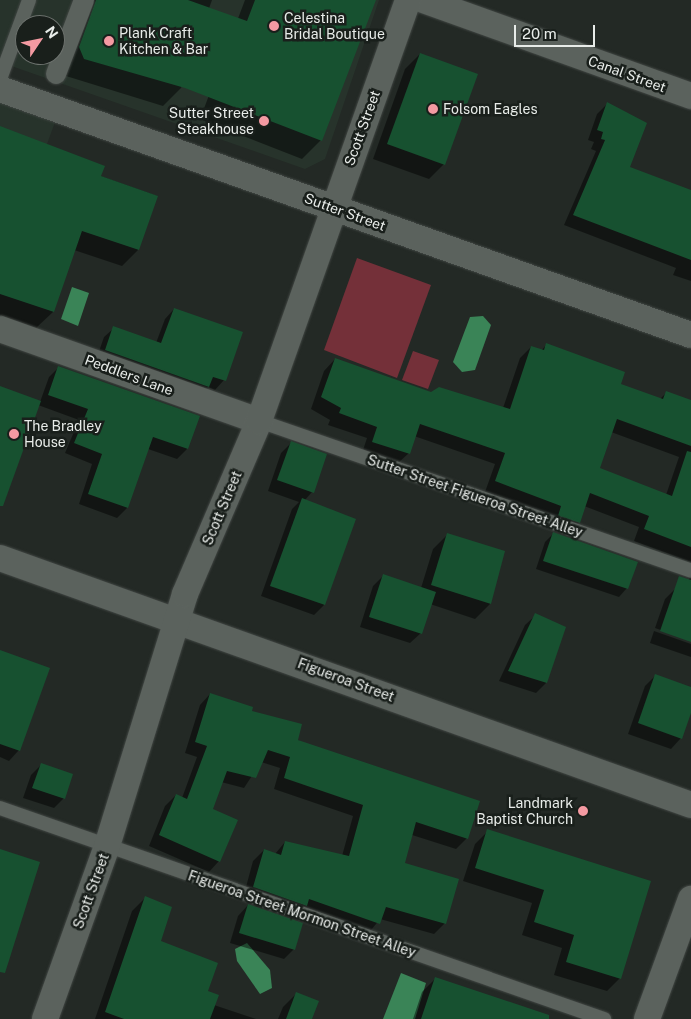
<!DOCTYPE html>
<style>
body{margin:0}
#map{position:relative;width:691px;height:1019px;overflow:hidden;background:#232925;font-family:"Public Sans",sans-serif}
div>[style]{position:absolute}
.built>*{inset:0;background:#27332b}
.green>*{inset:0;background:#743039}
.water>*{inset:0;background:#3a8457}
.shadow>*{inset:0;background:#0007}
.building>*{inset:0;background:#175130}
.roads{filter:drop-shadow(0 0 1px #414643) drop-shadow(0 0 1px #414643)}
.service>*{height:14px;margin:-7px;padding:0 7px;transform-origin:7px;border-radius:7px;background:#5b625d}
.pedestrian>*{height:20px;margin:-10px;padding:0 10px;transform-origin:10px;border-radius:10px;background:#5b625d}
.minor>*{height:26px;margin:-13px;padding:0 13px;transform-origin:13px;border-radius:13px;background:#5b625d}
.dots>*{width:14px;height:14px;translate:-50% -50%;box-sizing:border-box;border:2px solid #191f1b;border-radius:50%}
span{translate:-50% -50%;white-space:nowrap;text-align:center;line-height:1.15;-webkit-text-stroke:5px #191f1b;paint-order:stroke}
.poi-label{font-size:14px;color:#e8ece9}
.left{translate:0 -50%;text-align:left}
.right{translate:-100% -50%;text-align:right}
.street-label{font-size:14px;color:#e8ece9}
.north{position:absolute;left:15px;top:15px;width:50px;height:50px;box-sizing:border-box;background:#191f1b;border:1px solid #6c716d;border-radius:50%;rotate:56deg;font-size:14px;font-weight:700;line-height:20px;text-align:center;color:#e8ece9}
.north::after{content:'';display:block;margin:auto;width:18px;height:22px;background:#f49aa2;clip-path:polygon(50% 0,100% 100%,50% 72%,0 100%)}
.scale{position:absolute;left:514px;top:25px;width:81px;height:22px;box-sizing:border-box;border:2px solid #e8ece9;border-top:0;padding-left:6px;font-size:15px;line-height:18px;white-space:nowrap;color:#e8ece9;-webkit-text-stroke:4px #191f1b;paint-order:stroke}
</style>
<div id="map">
<div class="built">
<div style="clip-path:polygon(evenodd,0 0,379px 0,325px 159px,305px 169px,0 62px,0 0,25px 25px,55px 25px,55px 55px,25px 55px,25px 25px)"></div>
<div style="clip-path:polygon(0 102px,55px 122px,16px 230px,0 223px)"></div>
</div>
<div class="green">
<div style="clip-path:polygon(357px 258px,431px 285px,397px 378px,324px 350px)"></div>
<div style="clip-path:polygon(413px 351px,439px 360px,428px 389px,402px 380px)"></div>
</div>
<div class="water">
<div style="clip-path:polygon(72px 287px,89px 293px,78px 326px,61px 319px)"></div>
<div style="clip-path:polygon(483px 316px,491px 325px,475px 370px,462px 372px,453px 362px,470px 317px)"></div>
<div style="clip-path:polygon(247px 943px,270px 970px,272px 988px,260px 994px,237px 961px,235px 949px)"></div>
<div style="clip-path:polygon(401px 973px,426px 983px,415px 1019px,383px 1019px)"></div>
</div>
<div class="shadow">
<div style="clip-path:polygon(84px 0,212px 0,181px 88px,163px 106px,66px 76px,62px 65px)"></div>
<div style="clip-path:polygon(245px 0,374px 0,321px 140px,302px 159px,200px 119px)"></div>
<div style="clip-path:polygon(420px 54px,444px 164px,429px 179px,373px 159px,405px 69px)"></div>
<div style="clip-path:polygon(607px 104px,629px 168px,691px 191px,691px 281px,673px 275px,676px 268px,564px 225px,596px 151px,591px 149px,594px 142px,588px 140px,597px 114px)"></div>
<div style="clip-path:polygon(0 128px,100px 176px,157px 196px,138px 250px,122px 266px,74px 250px,53px 312px,36px 328px,0 320px)"></div>
<div style="clip-path:polygon(174px 309px,224px 380px,215px 390px,208px 387px,199px 396px,96px 360px,104px 337px,114px 328px,156px 343px,165px 319px)"></div>
<div style="clip-path:polygon(evenodd,546px 345px,619px 385px,660px 399px,666px 393px,691px 402px,691px 562px,634px 541px,639px 527px,584px 506px,579px 522px,567px 534px,485px 492px,495px 464px,414px 436px,409px 453px,397px 464px,362px 453px,367px 438px,328px 425px,330px 420px,311px 409px,324px 371px,335px 359px,432px 393px,503px 408px,520px 358px,531px 347px,541px 351px,546px 345px,611px 432px,679px 457px,666px 495px,598px 469px,611px 432px)"></div>
<div style="clip-path:polygon(59px 367px,198px 417px,187px 449px,177px 459px,148px 449px,127px 508px,117px 518px,79px 504px,92px 464px,65px 453px,79px 420px,38px 405px,0 484px,0 387px,40px 402px,49px 377px)"></div>
<div style="clip-path:polygon(291px 443px,312px 492px,305px 500px,324px 605px,314px 615px,261px 596px,292px 509px,299px 502px,268px 491px,281px 453px)"></div>
<div style="clip-path:polygon(448px 534px,503px 552px,490px 604px,475px 619px,430px 604px,421px 633px,410px 643px,360px 627px,373px 586px,383px 576px,421px 588px,433px 549px)"></div>
<div style="clip-path:polygon(553px 534px,627px 588px,619px 597px,536px 569px,545px 542px)"></div>
<div style="clip-path:polygon(691px 565px,691px 641px,655px 628px,665px 599px,676px 588px,688px 587px)"></div>
<div style="clip-path:polygon(536px 615px,546px 683px,536px 693px,499px 681px,525px 625px)"></div>
<div style="clip-path:polygon(654px 631px,691px 644px,691px 657px,650px 643px)"></div>
<div style="clip-path:polygon(0 657px,19px 750px,9px 761px,0 757px)"></div>
<div style="clip-path:polygon(656px 675px,691px 688px,691px 710px,681px 738px,671px 749px,628px 734px,645px 686px)"></div>
<div style="clip-path:polygon(210px 694px,250px 712px,467px 838px,456px 849px,412px 835px,404px 864px,445px 923px,434px 934px,380px 919px,368px 934px,243px 898px,253px 861px,264px 850px,275px 854px,285px 842px,342px 856px,353px 816px,274px 789px,280px 768px,261px 762px,244px 788px,221px 782px,211px 810px,219px 861px,209px 872px,149px 846px,165px 806px,176px 795px,182px 798px,197px 757px,185px 753px,200px 705px)"></div>
<div style="clip-path:polygon(42px 764px,64px 798px,54px 808px,23px 798px,31px 775px)"></div>
<div style="clip-path:polygon(488px 831px,649px 882px,620px 978px,607px 991px,554px 975px,562px 948px,522px 935px,532px 903px,463px 881px,475px 844px)"></div>
<div style="clip-path:polygon(145px 898px,159px 942px,214px 1005px,256px 1019px,95px 1019px,132px 911px)"></div>
<div style="clip-path:polygon(248px 905px,294px 949px,284px 959px,230px 943px,238px 916px)"></div>
<div style="clip-path:polygon(435px 979px,509px 1019px,413px 1019px,422px 992px)"></div>
<div style="clip-path:polygon(296px 994px,311px 1019px,278px 1019px,283px 1007px)"></div>
</div>
<div class="building">
<div style="clip-path:polygon(96px 0,188px 0,247px 21px,255px 0,376px 0,322px 141px,185px 88px,84px 59px,79px 47px)"></div>
<div style="clip-path:polygon(420px 53px,478px 74px,445px 165px,387px 144px)"></div>
<div style="clip-path:polygon(607px 102px,647px 123px,630px 167px,691px 190px,691px 260px,573px 215px,605px 140px,601px 139px,603px 132px,597px 130px)"></div>
<div style="clip-path:polygon(0 126px,105px 166px,101px 176px,158px 196px,139px 250px,82px 231px,54px 312px,0 294px)"></div>
<div style="clip-path:polygon(174px 308px,243px 332px,226px 381px,213px 377px,209px 387px,105px 350px,113px 326px,161px 343px)"></div>
<div style="clip-path:polygon(546px 343px,625px 372px,621px 384px,663px 399px,666px 391px,691px 400px,691px 446px,617px 419px,600px 468px,672px 496px,687px 451px,691px 452px,691px 547px,644px 529px,649px 516px,590px 493px,580px 523px,558px 516px,561px 506px,495px 481px,505px 453px,420px 424px,410px 454px,372px 442px,377px 427px,339px 413px,341px 408px,321px 397px,335px 358px,431px 392px,439px 387px,510px 409px,531px 346px,544px 350px)"></div>
<div style="clip-path:polygon(58px 366px,200px 416px,188px 449px,153px 437px,128px 508px,88px 494px,102px 454px,74px 443px,88px 409px,48px 395px)"></div>
<div style="clip-path:polygon(0 386px,41px 401px,3px 506px,0 506px)"></div>
<div style="clip-path:polygon(291px 441px,327px 454px,314px 493px,277px 480px)"></div>
<div style="clip-path:polygon(302px 498px,356px 519px,325px 605px,270px 586px)"></div>
<div style="clip-path:polygon(553px 532px,638px 562px,628px 589px,543px 561px)"></div>
<div style="clip-path:polygon(447px 533px,505px 551px,491px 604px,431px 585px)"></div>
<div style="clip-path:polygon(383px 574px,436px 592px,422px 634px,369px 617px)"></div>
<div style="clip-path:polygon(679px 576px,691px 580px,691px 642px,660px 631px)"></div>
<div style="clip-path:polygon(535px 613px,566px 627px,547px 683px,508px 671px)"></div>
<div style="clip-path:polygon(0 650px,50px 668px,20px 751px,0 744px)"></div>
<div style="clip-path:polygon(655px 674px,691px 687px,691px 713px,682px 739px,638px 723px)"></div>
<div style="clip-path:polygon(210px 693px,253px 707px,252px 711px,302px 724px,298px 740px,480px 801px,468px 839px,416px 822px,405px 863px,459px 879px,446px 924px,386px 907px,380px 924px,309px 899px,307px 906px,253px 887px,264px 849px,281px 855px,285px 841px,349px 856px,363px 805px,284px 778px,290px 757px,268px 750px,256px 778px,227px 771px,213px 809px,238px 820px,220px 862px,159px 835px,176px 794px,187px 799px,207px 746px,195px 742px)"></div>
<div style="clip-path:polygon(41px 763px,73px 774px,65px 799px,32px 788px)"></div>
<div style="clip-path:polygon(487px 829px,651px 881px,621px 979px,566px 962px,574px 935px,534px 922px,544px 890px,475px 868px)"></div>
<div style="clip-path:polygon(0 849px,40px 862px,5px 973px,0 972px)"></div>
<div style="clip-path:polygon(145px 896px,172px 907px,161px 941px,218px 963px,208px 991px,219px 995px,210px 1019px,124px 1019px,105px 1012px)"></div>
<div style="clip-path:polygon(248px 904px,303px 923px,295px 950px,239px 933px)"></div>
<div style="clip-path:polygon(435px 977px,549px 1015px,549px 1019px,421px 1019px)"></div>
<div style="clip-path:polygon(296px 992px,319px 1001px,312px 1019px,286px 1019px)"></div>
</div>
<div class="roads">
<div class="service">
<div style="left:0;top:79px;width:84px;rotate:-69.8deg"></div>
<div style="left:259px;top:421px;width:457px;rotate:19.1deg"></div>
<div style="left:0;top:808px;width:640px;rotate:19.26deg"></div>
</div>
<div class="pedestrian">
<div style="left:56px;top:74px;width:79px;rotate:-69.3deg"></div>
</div>
<div class="minor">
<div style="left:423px;top:0;width:285px;rotate:19.7deg"></div>
<div style="left:0;top:89px;width:733px;rotate:19.6deg"></div>
<div style="left:0;top:329px;width:275px;rotate:19.6deg"></div>
<div style="left:0;top:558px;width:734px;rotate:19.67deg"></div>
<div style="left:45px;top:1019px;width:184px;rotate:-70.3deg"></div>
<div style="left:107px;top:846px;width:264px;rotate:-72.8deg"></div>
<div style="left:185px;top:594px;width:188px;rotate:-66.8deg"></div>
<div style="left:259px;top:421px;width:447px;rotate:-70.5deg"></div>
<div style="left:647px;top:1019px;width:128px;rotate:-69.9deg"></div>
</div>
</div>
<div class="dots">
<div style="left:274px;top:26px;background:#f49aa2"></div>
<div style="left:109px;top:41px;background:#f49aa2"></div>
<div style="left:433px;top:109px;background:#f49aa2"></div>
<div style="left:264px;top:121px;background:#f49aa2"></div>
<div style="left:14px;top:434px;background:#f49aa2"></div>
<div style="left:583px;top:811px;background:#f49aa2"></div>
</div>
<div class="poi-label">
<span class="left" style="left:284px;top:26px">Celestina<br>Bridal Boutique</span>
<span class="left" style="left:119px;top:41px">Plank Craft<br>Kitchen &amp; Bar</span>
<span class="left" style="left:443px;top:109px">Folsom Eagles</span>
<span class="right" style="left:254px;top:121px">Sutter Street<br>Steakhouse</span>
<span class="left" style="left:24px;top:434px">The Bradley<br>House</span>
<span class="right" style="left:573px;top:811px">Landmark<br>Baptist Church</span>
</div>
<div class="street-label">
<span style="left:627px;top:74px;rotate:20deg">Canal Street</span>
<span style="left:362px;top:128px;rotate:-70deg">Scott Street</span>
<span style="left:345px;top:212px;rotate:20deg">Sutter Street</span>
<span style="left:129px;top:375px;rotate:20deg">Peddlers Lane</span>
<span style="left:475px;top:496px;rotate:19deg">Sutter Street Figueroa Street Alley</span>
<span style="left:222px;top:508px;rotate:-67deg">Scott Street</span>
<span style="left:346px;top:680px;rotate:20deg">Figueroa Street</span>
<span style="left:91px;top:891px;rotate:-70deg">Scott Street</span>
<span style="left:302px;top:914px;rotate:19deg">Figueroa Street Mormon Street Alley</span>
</div>
<div class="north">N</div>
<div class="scale">20 m</div>
</div>
